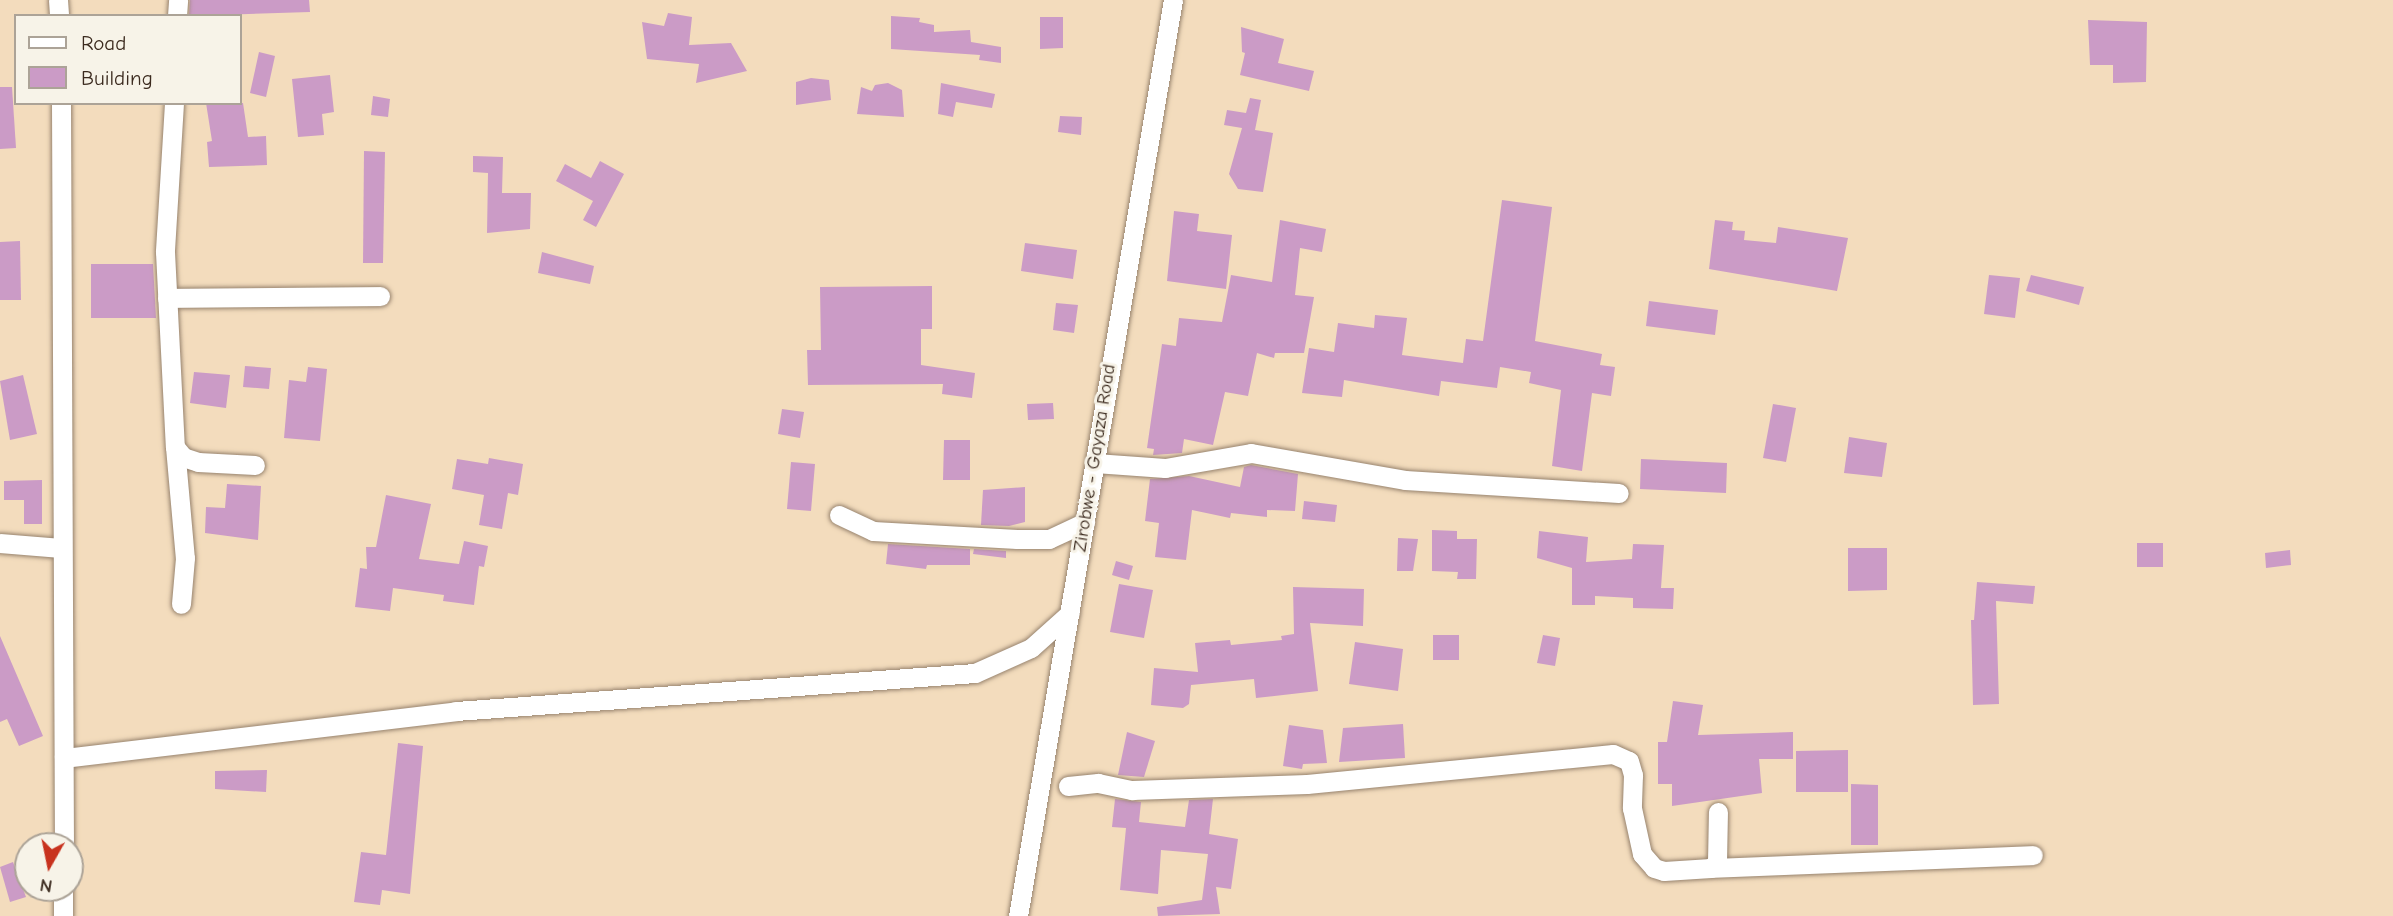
<!DOCTYPE html>
<style>
body{margin:0}
#map{position:relative;width:2393px;height:916px;overflow:hidden;background:#f3dcbd;font-family:"Comic Neue",sans-serif}
div>[style]{position:absolute}
.building>*{inset:0;background:#cb9bc6}
.roads{filter:drop-shadow(0 0 2px #97836e) drop-shadow(0 0 2px #97836e)}
.minor>*{height:19px;margin:-9.5px;padding:0 9.5px;transform-origin:9.5px;border-radius:9.5px;background:#fff}
span{translate:-50% -50%;white-space:nowrap;text-align:center;line-height:1.15;-webkit-text-stroke:6px #f7f3e8;paint-order:stroke}
.street-label{font-size:19px;color:#3b2a1e}
.legend{position:absolute;left:14px;top:14px;width:228px;height:91px;box-sizing:border-box;background:#f7f3e8;border:2px solid #aca397;margin:0;padding:9px 12px;list-style:none;font-size:21px;color:#3b2a1e}
.legend li{display:flex;align-items:center;gap:14px;height:35px}
.legend b{width:35px;border:2px solid #aca397}
.north{position:absolute;left:14px;top:832px;width:70px;height:70px;box-sizing:border-box;background:#f7f3e8;border:2px solid #aca397;border-radius:50%;rotate:189deg;font-size:19px;font-weight:700;line-height:28px;text-align:center;color:#3b2a1e}
.north::after{content:'';display:block;margin:auto;width:24px;height:32px;background:#c8321e;clip-path:polygon(50% 0,100% 100%,50% 72%,0 100%)}
</style>
<div id="map">
<div class="building">
<div style="clip-path:polygon(190px 0,309px 0,310px 12px,189px 16px)"></div>
<div style="clip-path:polygon(668px 13px,692px 17px,689px 45px,731px 43px,747px 71px,696px 83px,699px 64px,647px 59px,642px 22px,664px 26px)"></div>
<div style="clip-path:polygon(891px 16px,920px 18px,919px 22px,934px 25px,934px 32px,970px 30px,971px 42px,1001px 47px,1001px 63px,979px 60px,980px 55px,891px 49px)"></div>
<div style="clip-path:polygon(1040px 17px,1063px 17px,1063px 48px,1040px 49px)"></div>
<div style="clip-path:polygon(2088px 20px,2147px 22px,2146px 82px,2113px 83px,2113px 65px,2090px 65px)"></div>
<div style="clip-path:polygon(1241px 27px,1284px 39px,1278px 63px,1314px 71px,1309px 91px,1240px 75px,1245px 53px,1242px 52px)"></div>
<div style="clip-path:polygon(259px 52px,275px 56px,266px 97px,250px 93px)"></div>
<div style="clip-path:polygon(330px 75px,334px 112px,322px 114px,324px 135px,298px 137px,292px 79px)"></div>
<div style="clip-path:polygon(811px 78px,829px 80px,831px 100px,796px 105px,796px 82px)"></div>
<div style="clip-path:polygon(888px 83px,902px 90px,904px 117px,857px 114px,861px 87px,872px 91px,875px 85px)"></div>
<div style="clip-path:polygon(941px 83px,995px 94px,992px 108px,956px 102px,953px 117px,938px 114px)"></div>
<div style="clip-path:polygon(0 87px,12px 87px,16px 148px,0 149px)"></div>
<div style="clip-path:polygon(373px 96px,390px 99px,388px 117px,371px 115px)"></div>
<div style="clip-path:polygon(1250px 98px,1261px 100px,1255px 130px,1273px 133px,1263px 192px,1238px 189px,1229px 174px,1242px 128px,1224px 125px,1227px 110px,1246px 113px)"></div>
<div style="clip-path:polygon(206px 103px,243px 103px,248px 137px,266px 136px,267px 165px,209px 167px,207px 142px,212px 141px)"></div>
<div style="clip-path:polygon(1060px 116px,1082px 117px,1081px 135px,1058px 132px)"></div>
<div style="clip-path:polygon(364px 151px,385px 152px,383px 263px,363px 263px)"></div>
<div style="clip-path:polygon(473px 156px,503px 157px,502px 193px,531px 193px,530px 229px,487px 233px,488px 173px,473px 172px)"></div>
<div style="clip-path:polygon(600px 161px,624px 174px,596px 227px,583px 220px,593px 201px,556px 181px,565px 164px,591px 178px)"></div>
<div style="clip-path:polygon(1502px 200px,1552px 207px,1535px 341px,1602px 354px,1600px 365px,1615px 367px,1611px 396px,1592px 393px,1582px 471px,1552px 466px,1561px 390px,1529px 383px,1531px 372px,1500px 367px,1497px 388px,1441px 381px,1439px 396px,1344px 380px,1342px 397px,1302px 393px,1309px 348px,1334px 352px,1338px 323px,1374px 328px,1375px 315px,1407px 318px,1402px 355px,1463px 363px,1466px 339px,1483px 341px)"></div>
<div style="clip-path:polygon(1174px 211px,1199px 214px,1197px 231px,1232px 235px,1226px 289px,1167px 281px)"></div>
<div style="clip-path:polygon(1280px 220px,1326px 229px,1322px 252px,1300px 248px,1295px 295px,1314px 297px,1304px 353px,1275px 353px,1274px 358px,1257px 353px,1248px 396px,1225px 392px,1213px 445px,1184px 439px,1182px 453px,1153px 455px,1154px 449px,1147px 448px,1162px 344px,1176px 346px,1179px 318px,1222px 322px,1231px 275px,1272px 282px)"></div>
<div style="clip-path:polygon(1715px 220px,1733px 222px,1732px 230px,1745px 231px,1744px 240px,1776px 243px,1778px 227px,1848px 238px,1837px 291px,1709px 269px)"></div>
<div style="clip-path:polygon(20px 241px,21px 300px,0 300px,0 242px)"></div>
<div style="clip-path:polygon(1025px 243px,1077px 250px,1073px 279px,1021px 271px)"></div>
<div style="clip-path:polygon(542px 252px,594px 266px,590px 284px,538px 273px)"></div>
<div style="clip-path:polygon(91px 264px,153px 264px,156px 318px,91px 318px)"></div>
<div style="clip-path:polygon(1989px 275px,2020px 278px,2015px 318px,1984px 314px)"></div>
<div style="clip-path:polygon(2031px 275px,2084px 287px,2079px 305px,2026px 291px)"></div>
<div style="clip-path:polygon(932px 286px,932px 329px,921px 329px,921px 365px,975px 373px,972px 398px,942px 394px,943px 384px,808px 385px,807px 350px,821px 350px,820px 287px)"></div>
<div style="clip-path:polygon(1649px 301px,1718px 310px,1715px 335px,1646px 326px)"></div>
<div style="clip-path:polygon(1056px 303px,1078px 305px,1074px 333px,1053px 330px)"></div>
<div style="clip-path:polygon(245px 366px,271px 368px,269px 389px,243px 387px)"></div>
<div style="clip-path:polygon(308px 367px,327px 369px,320px 441px,284px 438px,289px 380px,306px 382px)"></div>
<div style="clip-path:polygon(194px 372px,230px 375px,226px 408px,190px 403px)"></div>
<div style="clip-path:polygon(23px 375px,37px 434px,10px 440px,0 381px)"></div>
<div style="clip-path:polygon(1053px 403px,1054px 419px,1028px 420px,1027px 404px)"></div>
<div style="clip-path:polygon(1773px 404px,1796px 408px,1786px 462px,1763px 458px)"></div>
<div style="clip-path:polygon(782px 409px,804px 412px,800px 438px,778px 434px)"></div>
<div style="clip-path:polygon(1849px 437px,1887px 443px,1882px 477px,1844px 473px)"></div>
<div style="clip-path:polygon(944px 440px,970px 440px,970px 480px,943px 480px)"></div>
<div style="clip-path:polygon(489px 458px,523px 464px,518px 495px,508px 493px,502px 529px,479px 525px,484px 495px,452px 489px,457px 459px,488px 464px)"></div>
<div style="clip-path:polygon(1641px 459px,1727px 463px,1726px 493px,1640px 489px)"></div>
<div style="clip-path:polygon(791px 462px,815px 464px,811px 511px,787px 509px)"></div>
<div style="clip-path:polygon(1251px 465px,1298px 474px,1295px 511px,1267px 510px,1267px 517px,1231px 513px,1230px 518px,1192px 510px,1186px 560px,1155px 557px,1159px 523px,1145px 521px,1150px 479px,1189px 476px,1240px 487px,1244px 467px)"></div>
<div style="clip-path:polygon(42px 480px,42px 524px,24px 524px,24px 500px,4px 500px,4px 481px)"></div>
<div style="clip-path:polygon(227px 484px,261px 486px,258px 540px,205px 533px,206px 507px,225px 508px)"></div>
<div style="clip-path:polygon(1025px 487px,1025px 522px,1009px 526px,981px 525px,983px 490px)"></div>
<div style="clip-path:polygon(386px 495px,431px 504px,419px 559px,459px 564px,464px 541px,488px 546px,484px 567px,479px 566px,474px 605px,443px 601px,444px 595px,393px 588px,390px 611px,355px 607px,360px 568px,367px 569px,366px 547px,376px 547px)"></div>
<div style="clip-path:polygon(1304px 501px,1337px 505px,1335px 522px,1302px 519px)"></div>
<div style="clip-path:polygon(1432px 530px,1457px 531px,1457px 539px,1477px 539px,1476px 579px,1457px 579px,1458px 572px,1432px 571px)"></div>
<div style="clip-path:polygon(1539px 531px,1588px 537px,1586px 562px,1632px 559px,1633px 544px,1664px 545px,1661px 588px,1674px 588px,1673px 609px,1633px 608px,1633px 598px,1595px 596px,1595px 605px,1572px 605px,1572px 568px,1537px 558px)"></div>
<div style="clip-path:polygon(1398px 538px,1418px 539px,1413px 571px,1397px 571px)"></div>
<div style="clip-path:polygon(2137px 543px,2163px 543px,2163px 567px,2137px 567px)"></div>
<div style="clip-path:polygon(888px 544px,970px 549px,970px 565px,927px 565px,926px 569px,886px 564px)"></div>
<div style="clip-path:polygon(1848px 548px,1887px 548px,1887px 590px,1848px 591px)"></div>
<div style="clip-path:polygon(974px 549px,1006px 551px,1006px 558px,973px 554px)"></div>
<div style="clip-path:polygon(2290px 550px,2291px 565px,2266px 568px,2265px 553px)"></div>
<div style="clip-path:polygon(1116px 561px,1133px 566px,1129px 580px,1112px 575px)"></div>
<div style="clip-path:polygon(1977px 582px,2035px 586px,2033px 604px,1996px 601px,1999px 704px,1973px 705px,1971px 620px,1974px 620px)"></div>
<div style="clip-path:polygon(1119px 584px,1153px 590px,1144px 638px,1110px 632px)"></div>
<div style="clip-path:polygon(1293px 587px,1364px 589px,1363px 626px,1310px 623px,1318px 691px,1256px 698px,1254px 679px,1191px 685px,1189px 704px,1183px 708px,1151px 705px,1154px 668px,1198px 672px,1195px 643px,1230px 640px,1231px 645px,1282px 640px,1281px 636px,1294px 634px)"></div>
<div style="clip-path:polygon(1433px 635px,1459px 635px,1459px 660px,1433px 660px)"></div>
<div style="clip-path:polygon(1543px 635px,1560px 638px,1555px 666px,1537px 663px)"></div>
<div style="clip-path:polygon(0 636px,43px 736px,19px 746px,7px 719px,0 722px)"></div>
<div style="clip-path:polygon(1355px 642px,1403px 649px,1398px 691px,1349px 684px)"></div>
<div style="clip-path:polygon(1673px 701px,1703px 705px,1698px 735px,1793px 732px,1793px 759px,1759px 759px,1762px 793px,1672px 806px,1672px 784px,1658px 784px,1658px 742px,1667px 742px)"></div>
<div style="clip-path:polygon(1403px 724px,1405px 758px,1339px 762px,1343px 728px)"></div>
<div style="clip-path:polygon(1289px 725px,1323px 730px,1327px 763px,1303px 764px,1302px 769px,1283px 766px)"></div>
<div style="clip-path:polygon(1127px 732px,1155px 741px,1144px 777px,1118px 775px)"></div>
<div style="clip-path:polygon(398px 743px,423px 746px,410px 894px,382px 890px,380px 905px,354px 902px,361px 852px,386px 855px)"></div>
<div style="clip-path:polygon(1848px 750px,1848px 792px,1796px 792px,1796px 751px)"></div>
<div style="clip-path:polygon(267px 770px,266px 792px,215px 789px,215px 771px)"></div>
<div style="clip-path:polygon(1851px 784px,1878px 785px,1878px 845px,1851px 845px)"></div>
<div style="clip-path:polygon(1115px 799px,1141px 802px,1139px 822px,1185px 827px,1189px 800px,1213px 799px,1209px 834px,1238px 839px,1231px 889px,1216px 887px,1220px 914px,1158px 916px,1157px 907px,1202px 900px,1208px 854px,1161px 850px,1158px 894px,1120px 890px,1126px 828px,1112px 827px)"></div>
<div style="clip-path:polygon(13px 862px,26px 897px,10px 902px,0 867px)"></div>
</div>
<div class="roads">
<div class="minor">
<div style="left:58px;top:0;width:16px;rotate:86deg"></div>
<div style="left:177px;top:16px;width:16px;rotate:-86deg"></div>
<div style="left:61px;top:103px;width:743px;rotate:89.77deg"></div>
<div style="left:174px;top:103px;width:149px;rotate:93.5deg"></div>
<div style="left:165px;top:252px;width:195px;rotate:87.1deg"></div>
<div style="left:175px;top:447px;width:13px;rotate:51deg"></div>
<div style="left:183px;top:457px;width:16px;rotate:18deg"></div>
<div style="left:198px;top:462px;width:57px;rotate:3deg"></div>
<div style="left:167px;top:298px;width:213px;rotate:-0.5deg"></div>
<div style="left:175px;top:447px;width:111px;rotate:84.9deg"></div>
<div style="left:185px;top:558px;width:46px;rotate:95deg"></div>
<div style="left:1095px;top:463px;width:70px;rotate:4.1deg"></div>
<div style="left:1165px;top:468px;width:87px;rotate:-9.9deg"></div>
<div style="left:1251px;top:453px;width:156px;rotate:9.9deg"></div>
<div style="left:1405px;top:480px;width:214px;rotate:3.5deg"></div>
<div style="left:839px;top:515px;width:38px;rotate:25deg"></div>
<div style="left:873px;top:531px;width:144px;rotate:3.2deg"></div>
<div style="left:1017px;top:539px;width:32px"></div>
<div style="left:1049px;top:539px;width:40px;rotate:-25deg"></div>
<div style="left:0;top:543px;width:61px;rotate:4.7deg"></div>
<div style="left:64px;top:758px;width:395px;rotate:-6.8deg"></div>
<div style="left:456px;top:711px;width:520px;rotate:-4.19deg"></div>
<div style="left:975px;top:673px;width:61px;rotate:-24.1deg"></div>
<div style="left:1031px;top:648px;width:52px;rotate:-41.9deg"></div>
<div style="left:1068px;top:786px;width:30px;rotate:-6deg"></div>
<div style="left:1098px;top:783px;width:35px;rotate:12deg"></div>
<div style="left:1132px;top:790px;width:175px;rotate:-2deg"></div>
<div style="left:1307px;top:784px;width:307px;rotate:-5.6deg"></div>
<div style="left:1613px;top:754px;width:17px;rotate:24deg"></div>
<div style="left:1629px;top:761px;width:15px;rotate:74deg"></div>
<div style="left:1633px;top:775px;width:33px;rotate:92deg"></div>
<div style="left:1632px;top:808px;width:47px;rotate:77.7deg"></div>
<div style="left:1642px;top:854px;width:18px;rotate:49deg"></div>
<div style="left:1654px;top:868px;width:10px;rotate:17deg"></div>
<div style="left:1664px;top:871px;width:47px;rotate:-3.7deg"></div>
<div style="left:1711px;top:868px;width:8px;rotate:-45deg"></div>
<div style="left:1717px;top:862px;width:50px;rotate:-88.9deg"></div>
<div style="left:1711px;top:868px;width:322px;rotate:-2.3deg"></div>
<div style="left:63px;top:916px;width:28px;rotate:-90deg"></div>
<div style="left:1018px;top:916px;width:929px;rotate:-80.4deg"></div>
</div>
</div>
<div class="street-label">
<span style="left:1095px;top:458px;rotate:-81deg">Zirobwe - Gayaza Road</span>
</div>
<ul class="legend">
<li><b style="height:9px;background:#fff"></b>Road</li>
<li><b style="height:19px;background:#cb9bc6"></b>Building</li>
</ul>
<div class="north">N</div>
</div>
